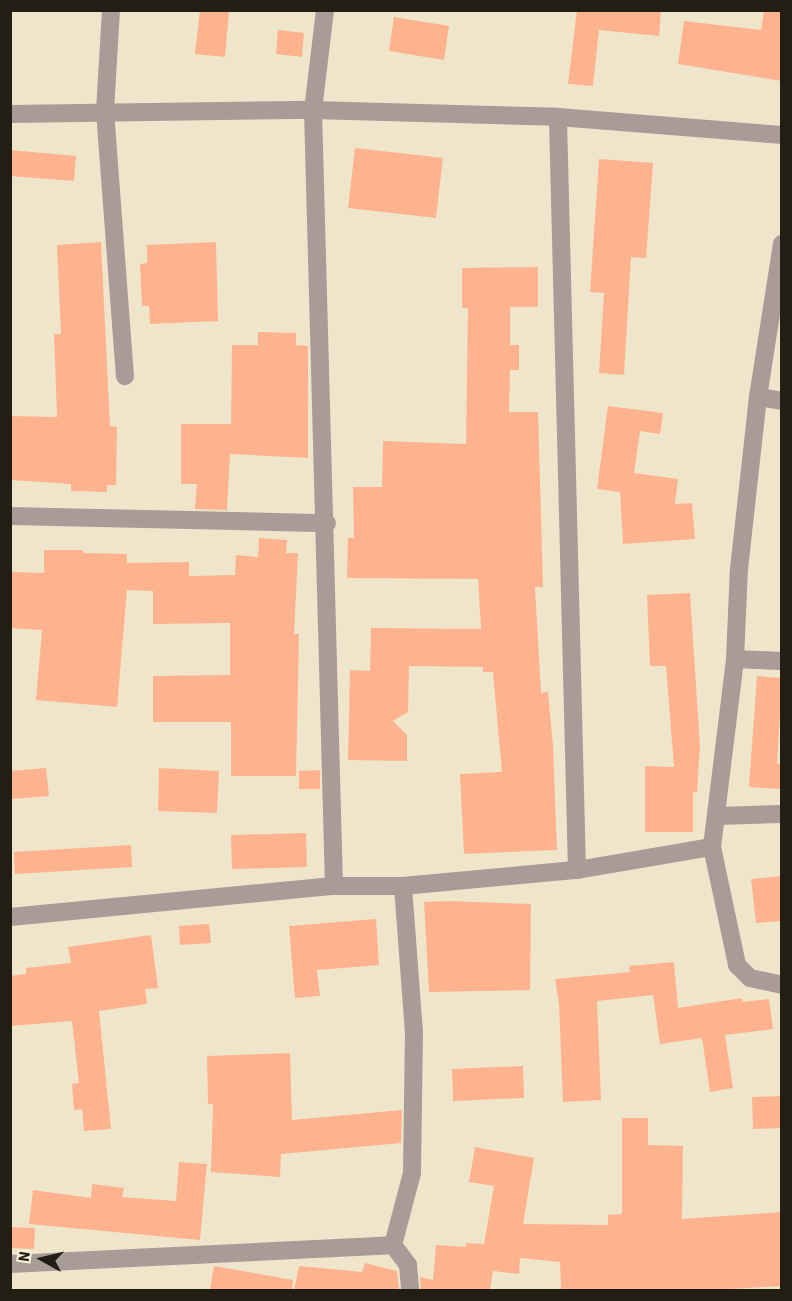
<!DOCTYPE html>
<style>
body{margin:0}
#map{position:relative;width:792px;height:1301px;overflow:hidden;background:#efe5cb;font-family:"Source Sans 3",sans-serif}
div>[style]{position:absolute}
.building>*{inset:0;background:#feb38e}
.street>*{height:18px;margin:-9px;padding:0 9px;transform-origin:9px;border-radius:9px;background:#a89b98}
span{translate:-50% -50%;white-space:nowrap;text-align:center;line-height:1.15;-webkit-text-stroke:5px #fcf2d8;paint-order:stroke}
.frame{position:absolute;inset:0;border:12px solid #221e14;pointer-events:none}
.north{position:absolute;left:12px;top:1229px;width:60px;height:60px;-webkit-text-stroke:4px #fcf2d8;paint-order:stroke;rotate:278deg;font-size:16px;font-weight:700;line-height:24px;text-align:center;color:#221e14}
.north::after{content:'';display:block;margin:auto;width:21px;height:27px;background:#221e14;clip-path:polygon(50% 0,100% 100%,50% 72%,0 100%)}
</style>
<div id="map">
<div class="building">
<div style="clip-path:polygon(200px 10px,229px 12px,225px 57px,195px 54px)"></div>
<div style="clip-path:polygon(577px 10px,661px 10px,659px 36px,599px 30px,593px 86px,568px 84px)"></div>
<div style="clip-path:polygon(764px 10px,782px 10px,782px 81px,678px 64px,684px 21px,761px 30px)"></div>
<div style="clip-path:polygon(394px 17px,449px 26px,444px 60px,389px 51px)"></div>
<div style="clip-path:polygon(278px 30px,304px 33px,302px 57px,276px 54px)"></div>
<div style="clip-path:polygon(355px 148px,443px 158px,436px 218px,348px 208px)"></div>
<div style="clip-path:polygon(10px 150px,76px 156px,74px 181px,10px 176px)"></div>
<div style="clip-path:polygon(599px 159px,653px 163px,646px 258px,631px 257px,624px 375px,599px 373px,604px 293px,590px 292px)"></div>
<div style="clip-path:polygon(101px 242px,110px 426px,117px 427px,116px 485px,107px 485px,107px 492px,71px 491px,71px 484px,10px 480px,10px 416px,57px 417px,54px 334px,61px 334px,57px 245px)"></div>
<div style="clip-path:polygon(216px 242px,218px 321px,150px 324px,149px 306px,142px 306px,140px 264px,147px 263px,147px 245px)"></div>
<div style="clip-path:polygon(538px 267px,538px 307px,510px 307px,510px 345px,519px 345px,519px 370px,510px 370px,509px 412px,538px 412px,543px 587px,535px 587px,541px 693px,548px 692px,553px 746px,557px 850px,464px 854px,460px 774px,502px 772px,493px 672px,483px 672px,483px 667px,409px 666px,408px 712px,393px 721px,407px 735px,407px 761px,348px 760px,350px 670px,370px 671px,371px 628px,481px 629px,478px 579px,347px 578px,348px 538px,354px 538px,353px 487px,382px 487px,383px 441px,466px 444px,468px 308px,462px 308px,462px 268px)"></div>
<div style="clip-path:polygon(258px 332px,296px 333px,296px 345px,308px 346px,308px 458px,230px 454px,227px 510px,195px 509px,197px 484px,181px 484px,181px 424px,231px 424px,232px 345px,258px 345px)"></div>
<div style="clip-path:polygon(608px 406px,663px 413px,660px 434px,640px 431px,634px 473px,678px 479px,675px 504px,692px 503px,695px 539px,623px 544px,620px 492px,597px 489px)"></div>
<div style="clip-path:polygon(259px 538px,287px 540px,286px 553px,298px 553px,294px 634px,299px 634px,296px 776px,231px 776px,231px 722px,153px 722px,153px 676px,230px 675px,230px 623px,153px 624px,153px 591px,127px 590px,117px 707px,36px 700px,42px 630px,10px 628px,10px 572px,44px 573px,44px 550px,83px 550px,83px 553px,127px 554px,127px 563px,189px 562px,189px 576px,235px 575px,236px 555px,258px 557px)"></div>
<div style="clip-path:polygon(690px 593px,700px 747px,697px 792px,693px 792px,693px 832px,645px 832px,645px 766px,674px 767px,666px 666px,650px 666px,647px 595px)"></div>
<div style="clip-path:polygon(757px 676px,782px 678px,777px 764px,782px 764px,782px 789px,749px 787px)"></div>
<div style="clip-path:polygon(46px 768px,49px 796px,12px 799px,10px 771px)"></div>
<div style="clip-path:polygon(159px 768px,219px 771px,217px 813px,158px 811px)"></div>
<div style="clip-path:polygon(320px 770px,320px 789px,299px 789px,299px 771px)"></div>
<div style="clip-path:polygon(306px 833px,307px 867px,232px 869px,231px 835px)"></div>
<div style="clip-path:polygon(131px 845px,132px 867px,15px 874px,14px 852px)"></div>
<div style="clip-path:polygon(782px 876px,782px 921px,756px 923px,751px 879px)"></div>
<div style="clip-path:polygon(449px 901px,531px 904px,530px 990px,429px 992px,424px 902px)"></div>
<div style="clip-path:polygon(376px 919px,379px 965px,317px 970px,320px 996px,295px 998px,289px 926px)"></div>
<div style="clip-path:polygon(209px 924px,211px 943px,180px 945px,179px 926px)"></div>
<div style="clip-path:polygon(151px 935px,158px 988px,145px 989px,147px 1004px,99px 1011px,111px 1129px,84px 1131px,82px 1109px,74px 1110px,72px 1084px,79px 1083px,72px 1021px,10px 1026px,10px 976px,26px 974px,26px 968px,71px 963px,68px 947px)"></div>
<div style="clip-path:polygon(674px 962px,678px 1008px,742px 998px,743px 1002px,769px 999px,773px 1029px,725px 1035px,733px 1088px,710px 1092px,702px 1038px,660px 1044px,653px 995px,597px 1001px,601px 1100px,563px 1102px,559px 1004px,555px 979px,630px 972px,629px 966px)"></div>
<div style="clip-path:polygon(290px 1053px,292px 1120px,402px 1110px,401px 1143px,281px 1154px,280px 1177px,211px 1172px,213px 1104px,208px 1104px,207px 1056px)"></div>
<div style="clip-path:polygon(523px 1066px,524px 1098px,453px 1101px,452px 1069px)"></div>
<div style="clip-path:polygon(782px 1096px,782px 1128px,753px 1129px,752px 1097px)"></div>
<div style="clip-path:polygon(622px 1118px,648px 1118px,648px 1145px,683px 1146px,682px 1219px,782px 1212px,782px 1286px,713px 1290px,561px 1290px,560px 1262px,520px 1258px,519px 1274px,493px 1271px,490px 1290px,421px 1290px,420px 1277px,433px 1280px,436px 1245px,466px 1247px,466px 1243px,484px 1244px,494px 1186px,469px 1182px,475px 1147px,534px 1158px,523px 1224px,608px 1225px,608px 1215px,622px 1214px)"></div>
<div style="clip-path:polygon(179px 1162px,207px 1164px,200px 1240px,29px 1224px,33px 1190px,91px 1198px,92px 1184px,124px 1188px,122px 1197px,176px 1201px)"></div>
<div style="clip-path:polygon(10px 1227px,35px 1228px,34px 1249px,10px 1248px)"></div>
<div style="clip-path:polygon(365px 1263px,397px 1271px,399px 1290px,294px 1290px,299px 1266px,362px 1272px)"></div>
<div style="clip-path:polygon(214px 1266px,293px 1280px,292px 1290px,210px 1290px)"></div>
</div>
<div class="street">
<div style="left:111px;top:10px;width:101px;rotate:93.4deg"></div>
<div style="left:105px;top:111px;width:266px;rotate:85.7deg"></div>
<div style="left:325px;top:10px;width:101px;rotate:96.8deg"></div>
<div style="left:313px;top:110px;width:776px;rotate:88.45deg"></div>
<div style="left:10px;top:114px;width:303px;rotate:-0.8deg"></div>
<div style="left:313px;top:110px;width:245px;rotate:1.6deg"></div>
<div style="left:558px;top:117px;width:225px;rotate:4.6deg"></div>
<div style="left:758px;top:397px;width:24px;rotate:9deg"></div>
<div style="left:10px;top:516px;width:317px;rotate:1.3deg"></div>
<div style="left:735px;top:659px;width:47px;rotate:2.4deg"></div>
<div style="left:718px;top:816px;width:64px;rotate:-1.8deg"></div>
<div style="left:712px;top:847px;width:121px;rotate:78deg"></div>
<div style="left:737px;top:965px;width:18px;rotate:45deg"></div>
<div style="left:750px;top:978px;width:33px;rotate:12deg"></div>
<div style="left:577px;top:870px;width:137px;rotate:-9.7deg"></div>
<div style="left:712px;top:847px;width:189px;rotate:-83deg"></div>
<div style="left:735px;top:659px;width:90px;rotate:-87.5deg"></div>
<div style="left:739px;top:569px;width:173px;rotate:-83.7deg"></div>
<div style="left:758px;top:397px;width:155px;rotate:-81.1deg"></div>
<div style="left:10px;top:917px;width:325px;rotate:-5.5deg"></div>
<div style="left:334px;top:886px;width:69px"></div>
<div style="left:403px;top:886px;width:175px;rotate:-5.3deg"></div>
<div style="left:577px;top:870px;width:753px;rotate:-91.45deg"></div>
<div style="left:393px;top:1245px;width:25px;rotate:53deg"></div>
<div style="left:408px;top:1265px;width:25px;rotate:85deg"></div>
<div style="left:10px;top:1264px;width:383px;rotate:-2.8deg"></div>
<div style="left:393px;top:1245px;width:74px;rotate:-75.2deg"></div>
<div style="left:412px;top:1173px;width:140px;rotate:-89.2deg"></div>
<div style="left:414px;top:1033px;width:147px;rotate:-94.3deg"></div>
</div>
<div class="frame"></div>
<div class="north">N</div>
</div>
